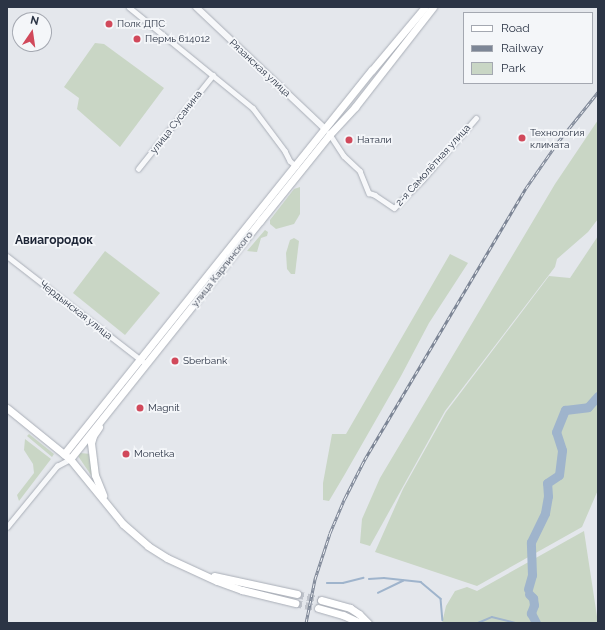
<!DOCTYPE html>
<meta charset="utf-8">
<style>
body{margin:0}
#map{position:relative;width:605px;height:630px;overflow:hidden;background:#e4e7ec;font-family:Raleway,sans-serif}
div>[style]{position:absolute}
.green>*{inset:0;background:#c9d6c5}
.stream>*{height:1.5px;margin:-0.75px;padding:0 0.75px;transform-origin:0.75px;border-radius:0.75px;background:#9fb4cc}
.river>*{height:9px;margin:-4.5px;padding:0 4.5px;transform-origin:4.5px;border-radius:4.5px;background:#9fb4cc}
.secondary-tunnel>*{height:7px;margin-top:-3.5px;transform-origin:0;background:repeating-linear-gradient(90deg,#bfc3cb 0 7px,transparent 0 10.5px)}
.roads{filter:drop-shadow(0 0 1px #a9aeb7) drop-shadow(0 0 1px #a9aeb7)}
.minor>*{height:4.5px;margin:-2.25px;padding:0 2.25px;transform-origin:2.25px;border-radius:2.25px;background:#f7f8fa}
.tertiary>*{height:6px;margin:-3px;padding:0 3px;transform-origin:3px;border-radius:3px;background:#f7f8fa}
.secondary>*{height:7px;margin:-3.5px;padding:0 3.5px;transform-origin:3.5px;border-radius:3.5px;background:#fff}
.primary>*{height:7px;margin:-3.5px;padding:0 3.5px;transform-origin:3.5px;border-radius:3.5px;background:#fff}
.rail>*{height:3px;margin-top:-1.5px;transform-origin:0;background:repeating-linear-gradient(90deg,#f4f6f9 0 4.5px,#7d8696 0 9px);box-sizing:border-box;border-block:1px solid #7d8696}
.dots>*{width:11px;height:11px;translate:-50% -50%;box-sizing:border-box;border:2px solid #f4f6f9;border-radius:50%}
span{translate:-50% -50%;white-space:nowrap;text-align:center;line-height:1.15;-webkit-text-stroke:3.5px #f4f6f9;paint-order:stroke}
.poi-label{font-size:10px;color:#2b3445}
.left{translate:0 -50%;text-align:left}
.street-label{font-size:10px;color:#2b3445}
.quarter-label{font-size:12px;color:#1d2536;font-weight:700}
.frame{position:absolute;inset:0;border:8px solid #2b3445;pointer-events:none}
.legend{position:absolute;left:463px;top:12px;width:130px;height:72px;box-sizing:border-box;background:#f4f6f9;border:1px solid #a4a8b1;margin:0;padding:5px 7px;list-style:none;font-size:12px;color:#2b3445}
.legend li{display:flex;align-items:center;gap:8px;height:20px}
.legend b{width:20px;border:1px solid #a4a8b1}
.north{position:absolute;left:12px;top:12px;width:40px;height:40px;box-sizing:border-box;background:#f4f6f9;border:1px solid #a4a8b1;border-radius:50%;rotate:13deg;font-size:11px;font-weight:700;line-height:16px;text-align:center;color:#2b3445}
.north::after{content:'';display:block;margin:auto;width:14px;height:18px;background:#d1495b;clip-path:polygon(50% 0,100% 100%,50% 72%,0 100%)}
</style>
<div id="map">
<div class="green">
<div style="clip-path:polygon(95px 43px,104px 44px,164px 88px,120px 147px,77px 109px,79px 98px,64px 87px)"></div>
<div style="clip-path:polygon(598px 120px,598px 219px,588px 232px,557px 259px,555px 267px,445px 411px,370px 546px,360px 543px,362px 519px,380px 478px,555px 184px)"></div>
<div style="clip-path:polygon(300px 187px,300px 214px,294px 224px,276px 229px,270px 224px,270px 220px,294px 189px)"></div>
<div style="clip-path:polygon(265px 230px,268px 232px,267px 236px,261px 238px,257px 252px,247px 251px)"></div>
<div style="clip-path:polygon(598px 236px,598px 490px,582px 527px,477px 586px,375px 552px,403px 489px,446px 412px,549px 276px,570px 278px)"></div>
<div style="clip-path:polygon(294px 238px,299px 241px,295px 274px,291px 274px,287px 269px,286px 253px,290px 240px)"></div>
<div style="clip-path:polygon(105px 251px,160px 293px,125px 335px,73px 293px)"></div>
<div style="clip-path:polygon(450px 254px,468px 263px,429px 323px,401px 376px,345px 474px,329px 501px,323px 500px,323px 483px,332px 434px,346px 434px)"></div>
<div style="clip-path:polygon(29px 434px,54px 454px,52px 457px,27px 436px)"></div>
<div style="clip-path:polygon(25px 439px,51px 459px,19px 501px,17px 495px,34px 473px,33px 464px,24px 450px)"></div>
<div style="clip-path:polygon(80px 453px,91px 454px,93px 478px,78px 456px)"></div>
<div style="clip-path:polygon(584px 531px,598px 623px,442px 623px,446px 606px,455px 591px,467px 587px,477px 591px)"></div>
</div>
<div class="stream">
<div style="left:369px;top:579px;width:15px;rotate:-4deg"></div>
<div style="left:384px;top:578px;width:37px;rotate:6deg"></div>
<div style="left:421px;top:582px;width:26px;rotate:40deg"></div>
<div style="left:441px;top:599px;width:21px;rotate:85deg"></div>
<div style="left:327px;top:583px;width:16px"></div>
<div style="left:343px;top:583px;width:21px;rotate:-14deg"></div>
<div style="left:378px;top:593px;width:28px;rotate:-26deg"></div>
<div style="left:478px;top:623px;width:15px;rotate:-23deg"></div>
<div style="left:492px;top:617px;width:25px;rotate:14deg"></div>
<div style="left:526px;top:623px;width:10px"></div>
</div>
<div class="river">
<div style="left:528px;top:589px;width:15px;rotate:-74deg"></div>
<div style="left:532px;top:575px;width:33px;rotate:-92deg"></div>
<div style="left:531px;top:542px;width:32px;rotate:-64deg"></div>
<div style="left:545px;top:513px;width:17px;rotate:-80deg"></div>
<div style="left:548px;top:496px;width:13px;rotate:-94deg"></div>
<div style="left:547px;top:483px;width:14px;rotate:-34deg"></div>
<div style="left:559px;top:475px;width:25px;rotate:-83deg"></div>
<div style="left:562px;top:450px;width:19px;rotate:-108deg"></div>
<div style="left:556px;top:432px;width:24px;rotate:-68deg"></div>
<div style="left:565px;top:410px;width:23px;rotate:-7deg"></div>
<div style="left:588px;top:407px;width:15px;rotate:-48deg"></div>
<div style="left:529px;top:594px;width:6px;rotate:45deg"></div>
<div style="left:533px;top:598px;width:7px;rotate:82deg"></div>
<div style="left:534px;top:605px;width:9px;rotate:111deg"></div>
<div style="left:531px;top:613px;width:11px;rotate:63deg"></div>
</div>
<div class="secondary-tunnel">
<div style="left:297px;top:594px;width:25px;rotate:14deg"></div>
<div style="left:295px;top:603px;width:24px;rotate:12deg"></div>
</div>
<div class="roads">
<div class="minor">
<div style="left:129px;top:7px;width:160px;rotate:39.2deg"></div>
<div style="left:253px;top:108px;width:54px;rotate:53.3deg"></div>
<div style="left:285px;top:151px;width:11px;rotate:63deg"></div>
<div style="left:290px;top:161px;width:8px;rotate:40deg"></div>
<div style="left:329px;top:133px;width:27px;rotate:57deg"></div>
<div style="left:344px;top:156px;width:22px;rotate:43deg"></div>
<div style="left:360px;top:171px;width:24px;rotate:68deg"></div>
<div style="left:369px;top:193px;width:6px;rotate:18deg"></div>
<div style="left:375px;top:195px;width:23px;rotate:34deg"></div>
<div style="left:394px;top:208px;width:40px;rotate:-45deg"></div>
<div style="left:422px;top:180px;width:82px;rotate:-48.9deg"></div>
<div style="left:138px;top:169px;width:120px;rotate:-51.4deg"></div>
<div style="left:7px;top:256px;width:176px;rotate:37.8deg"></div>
<div style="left:7px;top:527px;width:79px;rotate:-50.7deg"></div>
<div style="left:57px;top:466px;width:15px;rotate:-28deg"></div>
</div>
<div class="tertiary">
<div style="left:196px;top:7px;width:178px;rotate:43.4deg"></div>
</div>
<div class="secondary">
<div style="left:99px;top:427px;width:11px;rotate:124deg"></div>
<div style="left:93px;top:436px;width:7px;rotate:106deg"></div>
<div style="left:91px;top:443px;width:32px;rotate:83deg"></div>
<div style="left:95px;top:475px;width:22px;rotate:68deg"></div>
<div style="left:70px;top:459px;width:84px;rotate:50.8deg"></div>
<div style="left:123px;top:524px;width:33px;rotate:41deg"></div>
<div style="left:148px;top:546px;width:22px;rotate:32deg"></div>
<div style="left:167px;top:558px;width:55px;rotate:24.7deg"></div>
<div style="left:217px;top:581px;width:27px;rotate:20deg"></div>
<div style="left:242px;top:590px;width:55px;rotate:13.8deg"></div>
<div style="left:214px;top:576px;width:85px;rotate:12.2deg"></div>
<div style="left:321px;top:600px;width:30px;rotate:15deg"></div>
<div style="left:350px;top:608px;width:11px;rotate:34deg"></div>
<div style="left:359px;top:614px;width:13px;rotate:45deg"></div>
<div style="left:318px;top:608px;width:26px;rotate:16deg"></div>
<div style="left:343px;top:615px;width:19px;rotate:25deg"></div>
</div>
<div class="primary">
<div style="left:7px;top:408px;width:81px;rotate:39deg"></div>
<div style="left:70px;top:459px;width:305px;rotate:-51.4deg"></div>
<div style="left:260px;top:221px;width:112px;rotate:-51.2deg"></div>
<div style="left:330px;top:134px;width:37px;rotate:-47deg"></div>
<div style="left:355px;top:107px;width:127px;rotate:-52deg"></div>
<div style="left:64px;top:454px;width:492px;rotate:-51.3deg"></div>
<div style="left:372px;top:70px;width:82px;rotate:-49.9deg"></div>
</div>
</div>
<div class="rail">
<div style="left:306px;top:623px;width:45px;rotate:-78.4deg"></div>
<div style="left:315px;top:579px;width:48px;rotate:-71.9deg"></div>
<div style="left:330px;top:533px;width:38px;rotate:-67deg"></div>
<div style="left:345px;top:498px;width:44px;rotate:-62.9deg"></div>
<div style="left:365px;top:459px;width:315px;rotate:-59.3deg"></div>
<div style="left:526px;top:188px;width:56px;rotate:-55.2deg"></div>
<div style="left:558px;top:142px;width:64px;rotate:-51.3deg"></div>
</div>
<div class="dots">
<div style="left:109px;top:24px;background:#d1495b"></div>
<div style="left:137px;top:39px;background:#d1495b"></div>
<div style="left:522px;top:138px;background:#d1495b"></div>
<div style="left:349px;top:140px;background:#d1495b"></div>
<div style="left:175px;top:361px;background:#d1495b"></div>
<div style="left:140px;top:408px;background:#d1495b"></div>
<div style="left:126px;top:454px;background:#d1495b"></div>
</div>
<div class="poi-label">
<span class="left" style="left:117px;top:24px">Полк ДПС</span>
<span class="left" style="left:145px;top:39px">Пермь 614012</span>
<span class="left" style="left:530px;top:138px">Технология<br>климата</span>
<span class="left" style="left:357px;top:140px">Натали</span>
<span class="left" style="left:183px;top:361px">Sberbank</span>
<span class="left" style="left:148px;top:408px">Magnit</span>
<span class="left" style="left:134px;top:454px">Monetka</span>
</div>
<div class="street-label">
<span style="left:260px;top:68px;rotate:43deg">Рязанская улица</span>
<span style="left:176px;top:122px;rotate:-52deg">улица Сусанина</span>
<span style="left:433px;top:165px;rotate:-48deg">2-я Самолётная улица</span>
<span style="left:222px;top:269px;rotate:-52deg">улица Карпинского</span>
<span style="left:76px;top:310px;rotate:38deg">Чердынская улица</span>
</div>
<div class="quarter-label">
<span style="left:54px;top:241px">Авиагородок</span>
</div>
<div class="frame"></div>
<ul class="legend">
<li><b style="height:5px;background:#fff"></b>Road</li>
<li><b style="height:5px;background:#7d8696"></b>Railway</li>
<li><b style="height:11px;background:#c9d6c5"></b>Park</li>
</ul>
<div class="north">N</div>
</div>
